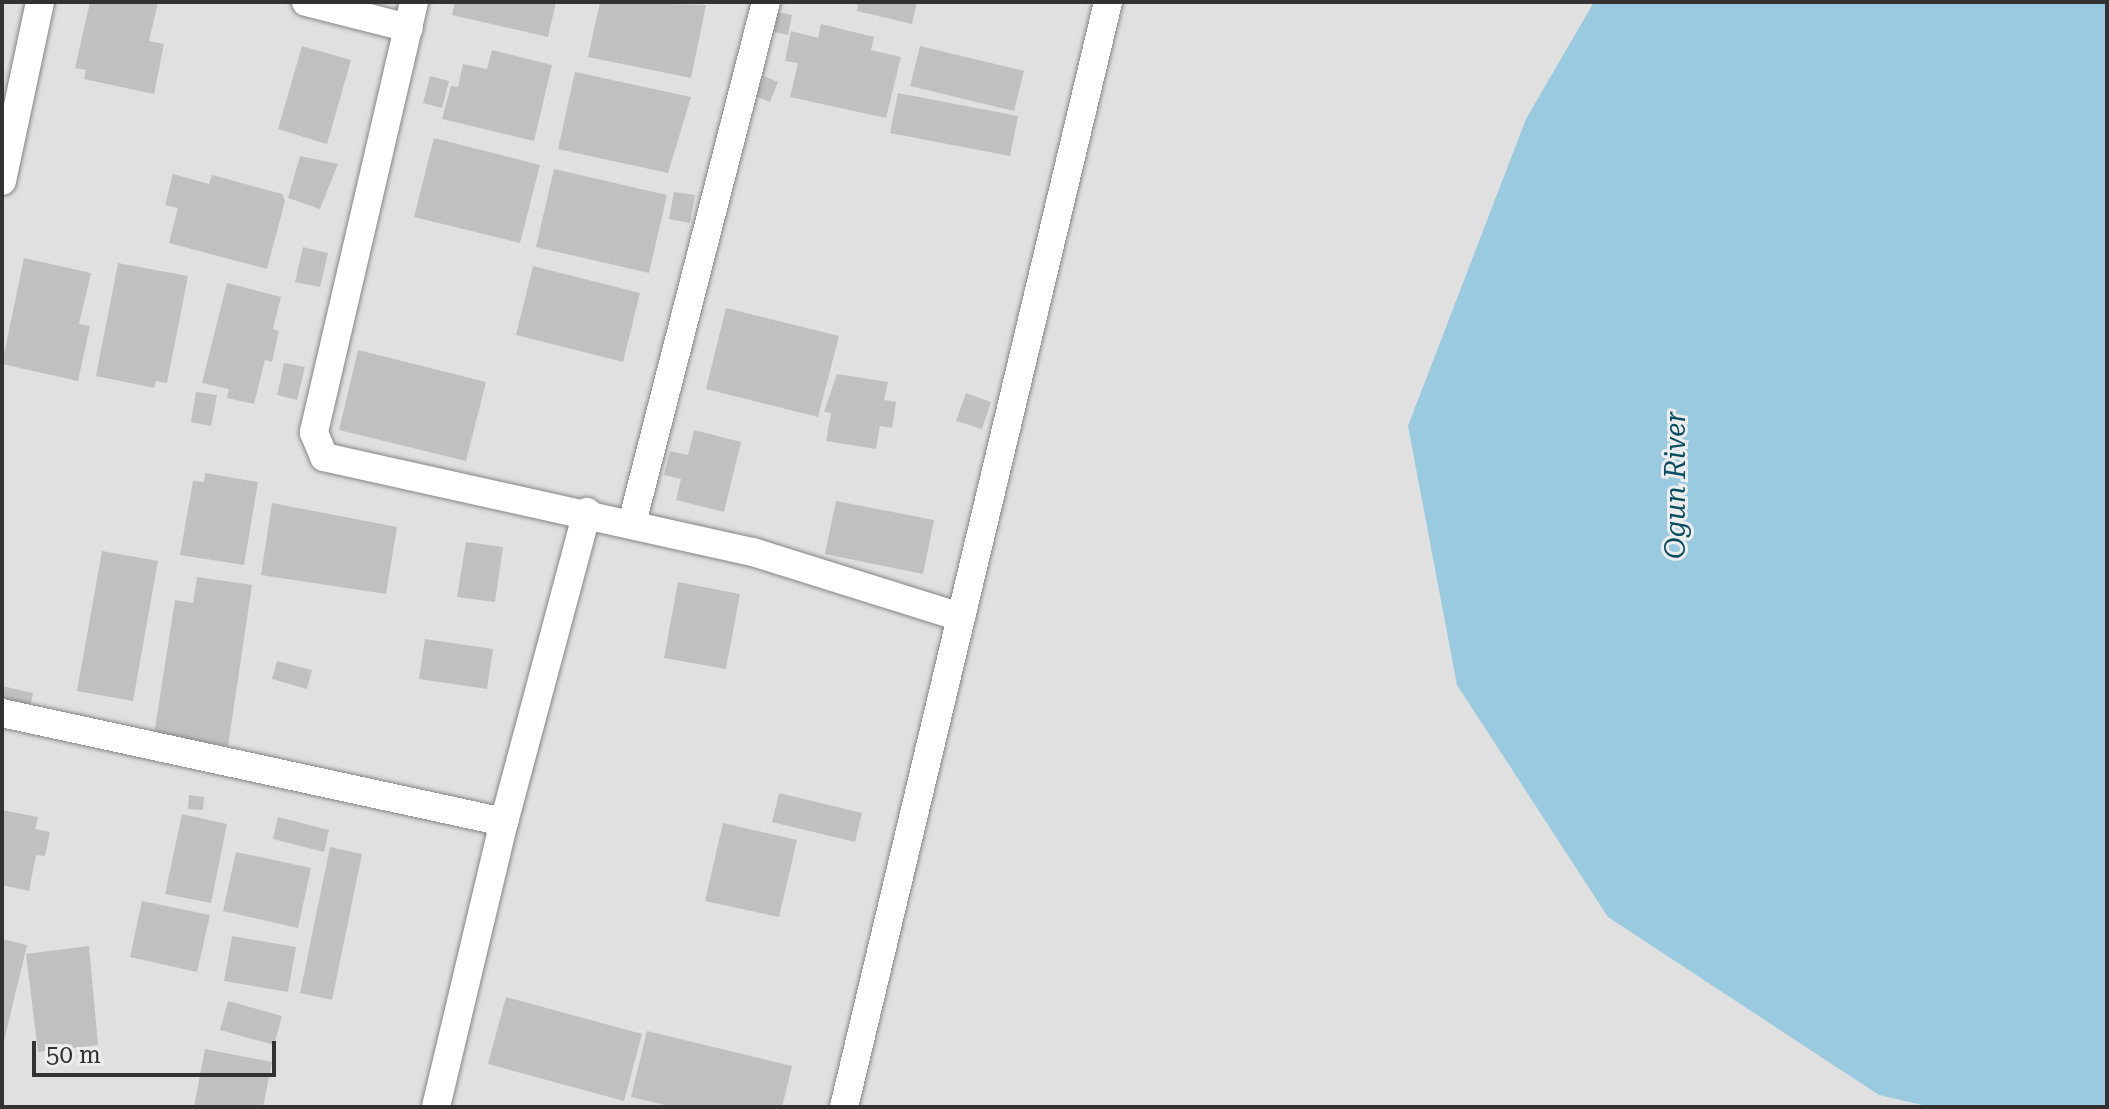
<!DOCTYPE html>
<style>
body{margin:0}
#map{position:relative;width:2109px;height:1109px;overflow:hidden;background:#e0e0e1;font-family:"Roboto Serif",serif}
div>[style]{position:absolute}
.water>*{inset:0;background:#99cadf}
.building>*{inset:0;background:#c0c0c1}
.roads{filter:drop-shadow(0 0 2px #858586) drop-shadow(0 0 2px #858586)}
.street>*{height:28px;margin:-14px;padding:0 14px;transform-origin:14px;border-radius:14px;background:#fff}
span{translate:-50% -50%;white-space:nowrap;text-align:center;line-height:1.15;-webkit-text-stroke:6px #ededee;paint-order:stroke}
.water-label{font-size:28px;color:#0a4e63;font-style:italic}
.frame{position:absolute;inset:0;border:4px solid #323233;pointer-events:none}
.scale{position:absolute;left:32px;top:1041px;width:244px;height:36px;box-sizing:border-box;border:4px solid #323233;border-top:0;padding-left:10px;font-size:24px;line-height:28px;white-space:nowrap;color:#323233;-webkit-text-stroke:6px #ededee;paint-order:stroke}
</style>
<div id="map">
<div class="water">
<div style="clip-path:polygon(1594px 2px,2107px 2px,2107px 1107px,1931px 1107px,1879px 1095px,1608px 917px,1457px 685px,1408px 426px,1526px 119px)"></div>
</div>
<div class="building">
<div style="clip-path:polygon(90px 2px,158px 2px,149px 41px,164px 44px,154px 94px,84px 79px,86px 70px,75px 68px)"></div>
<div style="clip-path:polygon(455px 2px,556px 2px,548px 37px,452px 15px)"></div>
<div style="clip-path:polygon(600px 2px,706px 5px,691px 78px,588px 57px)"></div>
<div style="clip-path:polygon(917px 2px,912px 24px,857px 11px,858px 5px,850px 3px)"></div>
<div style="clip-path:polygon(778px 12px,792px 15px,788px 35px,774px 32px)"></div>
<div style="clip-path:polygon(821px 24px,874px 37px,871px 50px,901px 57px,886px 118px,790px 97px,798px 63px,785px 61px,791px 31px,818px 38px)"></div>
<div style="clip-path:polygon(302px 46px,351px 60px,327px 144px,278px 129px)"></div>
<div style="clip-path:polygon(920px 46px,1024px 71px,1014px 111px,910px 86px)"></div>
<div style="clip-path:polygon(492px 50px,552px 65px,534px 141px,442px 119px,451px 86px,458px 87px,463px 64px,487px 69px)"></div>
<div style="clip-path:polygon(575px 72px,691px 97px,668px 173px,558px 149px)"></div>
<div style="clip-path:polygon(430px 76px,449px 81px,442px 108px,423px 103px)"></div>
<div style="clip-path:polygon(764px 76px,778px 82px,770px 102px,756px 96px)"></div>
<div style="clip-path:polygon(898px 93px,1018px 116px,1010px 156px,890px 133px)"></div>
<div style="clip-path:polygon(434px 138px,540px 165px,520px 243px,414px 217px)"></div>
<div style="clip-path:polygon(300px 156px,338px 164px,320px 209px,288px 198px)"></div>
<div style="clip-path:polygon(554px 169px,667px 195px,649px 273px,536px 247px)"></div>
<div style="clip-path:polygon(173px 174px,209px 184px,212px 175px,282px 194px,285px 201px,267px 269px,169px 243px,178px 208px,165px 205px)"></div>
<div style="clip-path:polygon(674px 192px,695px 195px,690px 223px,669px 219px)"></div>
<div style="clip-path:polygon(303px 247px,328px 253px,320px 287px,295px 282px)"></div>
<div style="clip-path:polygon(24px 258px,91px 273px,79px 324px,90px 326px,78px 381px,2px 364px)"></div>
<div style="clip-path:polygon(118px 263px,188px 276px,167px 383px,156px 381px,154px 388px,96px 376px)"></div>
<div style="clip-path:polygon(533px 266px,640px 293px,623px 362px,516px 335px)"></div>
<div style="clip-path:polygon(227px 283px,281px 297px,273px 329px,279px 331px,272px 362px,265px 360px,254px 404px,227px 398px,229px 389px,202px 383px)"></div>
<div style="clip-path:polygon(726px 308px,839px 336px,818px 417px,706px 389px)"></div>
<div style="clip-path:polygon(358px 350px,486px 382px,466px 461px,339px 430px)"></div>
<div style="clip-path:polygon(284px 363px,305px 367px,297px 400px,277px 395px)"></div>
<div style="clip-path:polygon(837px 374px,888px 382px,884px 400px,896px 402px,892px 428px,880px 426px,876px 449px,826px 441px,831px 413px,824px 412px)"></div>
<div style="clip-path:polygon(196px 392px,217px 395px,211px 426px,191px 422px)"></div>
<div style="clip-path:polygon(966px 393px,991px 402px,982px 429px,956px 421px)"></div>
<div style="clip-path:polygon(694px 430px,741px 442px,724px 512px,676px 500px,681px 479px,664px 475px,670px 451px,688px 455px)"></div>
<div style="clip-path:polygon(205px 473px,258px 482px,244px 565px,180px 555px,193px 481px,204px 482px)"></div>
<div style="clip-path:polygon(836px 501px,934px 520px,923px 574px,825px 554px)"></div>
<div style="clip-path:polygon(272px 503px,397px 527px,386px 594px,261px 575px)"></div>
<div style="clip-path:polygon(466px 542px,503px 547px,495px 602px,457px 597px)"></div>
<div style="clip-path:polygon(102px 551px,158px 561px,133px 701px,77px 691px)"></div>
<div style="clip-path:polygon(197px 577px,252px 585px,228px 746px,154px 735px,175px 600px,193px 603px)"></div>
<div style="clip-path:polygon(678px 582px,740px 594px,726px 669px,664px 658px)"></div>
<div style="clip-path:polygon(425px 639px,493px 649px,487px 689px,419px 679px)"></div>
<div style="clip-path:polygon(277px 661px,312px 670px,307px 689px,272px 679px)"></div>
<div style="clip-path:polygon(2px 686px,33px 693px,29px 710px,2px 704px)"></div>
<div style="clip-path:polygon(779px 793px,862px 813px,855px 842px,772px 822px)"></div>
<div style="clip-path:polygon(189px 795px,204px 797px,203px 810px,188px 809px)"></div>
<div style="clip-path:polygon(2px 810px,38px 817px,35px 829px,50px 832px,45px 856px,36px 855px,29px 891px,2px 885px)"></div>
<div style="clip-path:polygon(182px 814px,227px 824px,211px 903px,165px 894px)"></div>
<div style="clip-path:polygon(278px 817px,329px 830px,324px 852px,273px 839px)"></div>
<div style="clip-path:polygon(723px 823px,797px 840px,779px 917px,705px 901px)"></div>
<div style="clip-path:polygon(330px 847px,362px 854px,332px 1000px,300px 993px)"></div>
<div style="clip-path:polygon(236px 852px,311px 868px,298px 928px,223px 911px)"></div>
<div style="clip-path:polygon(142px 901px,210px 915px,197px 972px,130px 957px)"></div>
<div style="clip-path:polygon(232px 936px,296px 947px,288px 992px,224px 981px)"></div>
<div style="clip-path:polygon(2px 939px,27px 945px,3px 1045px,2px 1045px)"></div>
<div style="clip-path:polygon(89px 946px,98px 1045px,38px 1052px,26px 954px)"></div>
<div style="clip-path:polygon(506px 997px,642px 1034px,624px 1101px,488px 1064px)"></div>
<div style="clip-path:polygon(228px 1001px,282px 1016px,274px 1045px,220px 1030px)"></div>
<div style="clip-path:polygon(647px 1031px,792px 1066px,782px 1107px,673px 1107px,631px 1097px)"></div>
<div style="clip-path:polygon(205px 1049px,272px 1062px,263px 1107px,194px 1107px)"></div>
</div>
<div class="roads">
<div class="street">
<div style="left:306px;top:2px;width:106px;rotate:14.2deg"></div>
<div style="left:414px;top:2px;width:442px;rotate:103.1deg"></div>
<div style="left:314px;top:433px;width:26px;rotate:67deg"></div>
<div style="left:324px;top:457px;width:439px;rotate:12.5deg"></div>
<div style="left:753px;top:552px;width:218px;rotate:17.4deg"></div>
<div style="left:2px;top:181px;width:183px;rotate:-78deg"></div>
<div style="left:632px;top:523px;width:538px;rotate:-75.58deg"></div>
<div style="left:2px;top:713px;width:514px;rotate:12.25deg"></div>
<div style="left:504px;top:822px;width:321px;rotate:-75deg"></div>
<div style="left:436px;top:1107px;width:293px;rotate:-76.6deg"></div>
<div style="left:844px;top:1107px;width:1136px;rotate:-76.56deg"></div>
</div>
</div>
<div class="water-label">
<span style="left:1676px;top:485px;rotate:-90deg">Ogun River</span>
</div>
<div class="frame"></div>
<div class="scale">50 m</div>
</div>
